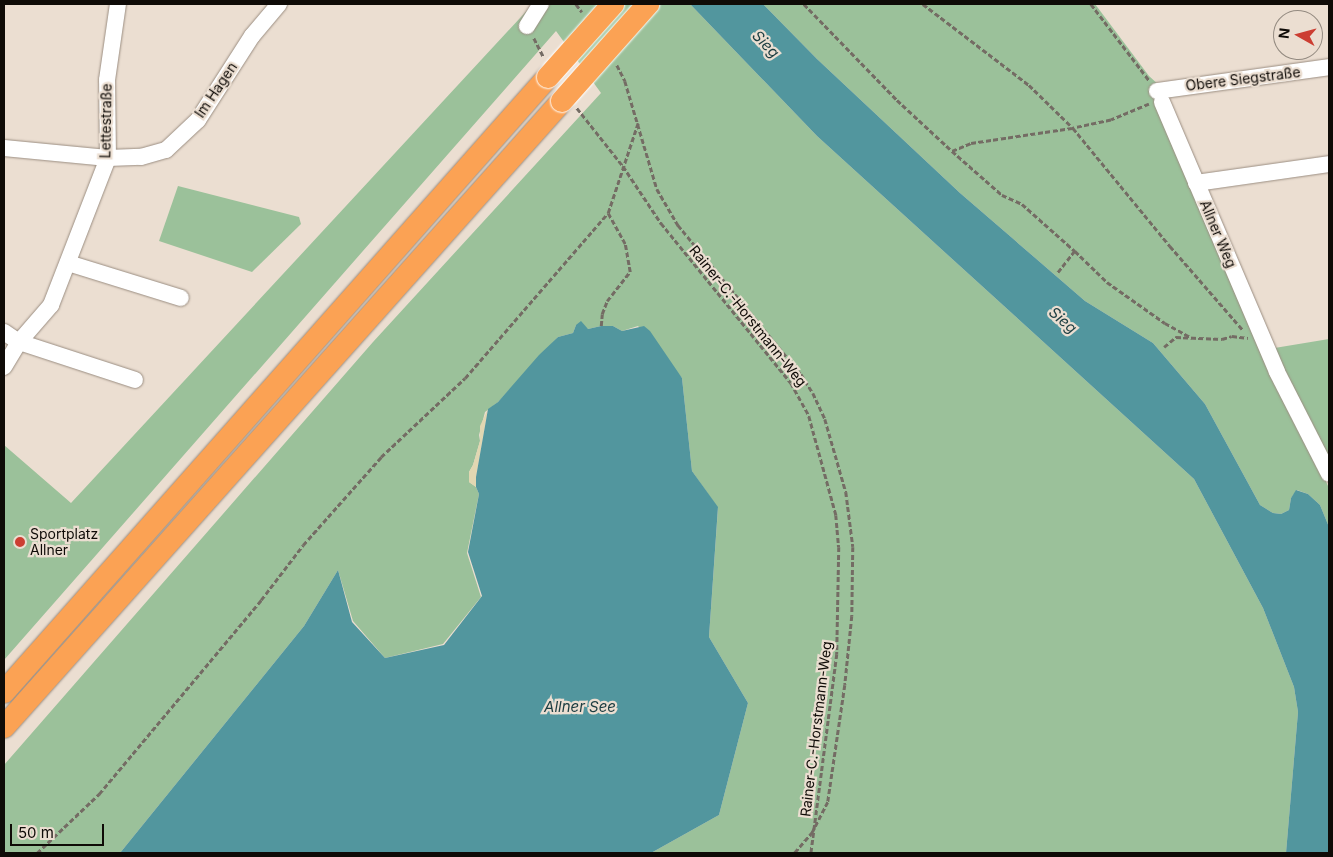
<!DOCTYPE html>
<meta charset="utf-8">
<style>
body{margin:0}
#map{position:relative;width:1333px;height:857px;overflow:hidden;background:#ebded1;font-family:Inter,sans-serif}
div>[style]{position:absolute}
.green>*{inset:0;background:#9bc19a}
.sand>*{inset:0;background:#e1d7b2}
.water>*{inset:0;background:#52969e}
.path>*{height:2.5px;margin-top:-1.25px;transform-origin:0;background:repeating-linear-gradient(90deg,#746c64 0 5px,transparent 0 7.5px)}
.roads{filter:drop-shadow(0 0 1px #9b8e82) drop-shadow(0 0 1px #9b8e82)}
.minor>*{height:16px;margin:-8px;padding:0 8px;transform-origin:8px;border-radius:8px;background:#fff}
.highway>*{height:22px;margin:-11px;padding:0 11px;transform-origin:11px;border-radius:11px;background:#fba254}
.bridges{filter:drop-shadow(0 0 1px #fff) drop-shadow(0 0 1px #fff)}
.highway-bridge>*{height:22px;margin:-11px;padding:0 11px;transform-origin:11px;border-radius:11px;background:#fba254}
.dots>*{width:14px;height:14px;translate:-50% -50%;box-sizing:border-box;border:2px solid #ebded1;border-radius:50%}
span{translate:-50% -50%;white-space:nowrap;text-align:center;line-height:1.15;-webkit-text-stroke:4.5px #ebded1;paint-order:stroke}
.street-label{font-size:14px;color:#0f0b07}
.poi-label{font-size:14px;color:#0f0b07}
.left{translate:0 -50%;text-align:left}
.water-label{font-size:15px;color:#1b3d41;font-style:italic}
.frame{position:absolute;inset:0;border:5px solid #0f0b07;pointer-events:none}
.north{position:absolute;left:1273px;top:10px;width:50px;height:50px;box-sizing:border-box;background:#ebded1;border:1px solid #938a80;border-radius:50%;rotate:277deg;font-size:14px;font-weight:700;line-height:20px;text-align:center;color:#0f0b07}
.north::after{content:'';display:block;margin:auto;width:18px;height:22px;background:#cc3e32;clip-path:polygon(50% 0,100% 100%,50% 72%,0 100%)}
.scale{position:absolute;left:10px;top:824px;width:94px;height:22px;box-sizing:border-box;border:2px solid #0f0b07;border-top:0;padding-left:6px;font-size:15px;line-height:18px;white-space:nowrap;color:#0f0b07;-webkit-text-stroke:4px #ebded1;paint-order:stroke}
</style>
<div id="map">
<div class="green">
<div style="clip-path:polygon(533px 4px,690px 4px,817px 136px,1194px 479px,1263px 608px,1294px 687px,1298px 712px,1286px 853px,651px 853px,719px 815px,748px 703px,709px 637px,718px 508px,692px 471px,682px 378px,638px 326px,622px 331px,613px 326px,601px 326px,588px 329px,576px 325px,573px 333px,558px 337px,498px 402px,485px 412px,479px 435px,480px 441px,473px 465px,469px 472px,469px 482px,476px 487px,479px 494px,467px 553px,481px 597px,443px 644px,385px 658px,353px 621px,338px 570px,304px 626px,120px 853px,4px 853px,4px 765px,373px 342px,601px 93px,556px 31px,4px 660px,4px 445px,71px 503px)"></div>
<div style="clip-path:polygon(763px 4px,1095px 4px,1149px 76px,1160px 86px,1256px 334px,1329px 488px,1329px 527px,1320px 505px,1308px 494px,1297px 490px,1291px 498px,1289px 510px,1281px 514px,1273px 513px,1260px 505px,1205px 404px,1153px 343px,1085px 301px,960px 193px,817px 59px)"></div>
<div style="clip-path:polygon(178px 186px,299px 217px,301px 224px,252px 272px,159px 241px)"></div>
<div style="clip-path:polygon(1329px 339px,1329px 462px,1269px 349px)"></div>
</div>
<div class="sand">
<div style="clip-path:polygon(488px 409px,476px 477px,476px 487px,469px 482px,469px 472px,473px 465px,480px 441px,480px 426px)"></div>
</div>
<div class="water">
<div style="clip-path:polygon(690px 4px,763px 4px,817px 59px,960px 193px,1085px 301px,1153px 343px,1205px 404px,1260px 505px,1273px 513px,1281px 514px,1289px 510px,1291px 498px,1296px 490px,1308px 494px,1320px 505px,1329px 527px,1329px 853px,1286px 853px,1298px 712px,1294px 687px,1263px 608px,1194px 479px,817px 136px)"></div>
<div style="clip-path:polygon(581px 321px,588px 329px,601px 326px,613px 326px,622px 331px,644px 326px,650px 331px,682px 378px,692px 471px,718px 507px,709px 637px,748px 703px,719px 815px,651px 853px,120px 853px,304px 626px,338px 570px,352px 622px,385px 658px,444px 645px,482px 596px,468px 552px,479px 494px,476px 487px,476px 477px,488px 409px,498px 402px,539px 355px,558px 337px,573px 333px,576px 325px)"></div>
</div>
<div class="path">
<div style="left:576px;top:4px;width:10px;rotate:53deg"></div>
<div style="left:804px;top:4px;width:134px;rotate:45.9deg"></div>
<div style="left:897px;top:100px;width:75px;rotate:42.8deg"></div>
<div style="left:952px;top:151px;width:67px;rotate:41.3deg"></div>
<div style="left:1002px;top:195px;width:22px;rotate:24deg"></div>
<div style="left:1022px;top:204px;width:71px;rotate:41.6deg"></div>
<div style="left:1075px;top:251px;width:28px;rotate:128deg"></div>
<div style="left:923px;top:4px;width:133px;rotate:37.4deg"></div>
<div style="left:1029px;top:85px;width:62px;rotate:44.3deg"></div>
<div style="left:1091px;top:4px;width:96px;rotate:52.7deg"></div>
<div style="left:534px;top:38px;width:22px;rotate:63deg"></div>
<div style="left:617px;top:65px;width:18px;rotate:63deg"></div>
<div style="left:625px;top:81px;width:113px;rotate:73.5deg"></div>
<div style="left:657px;top:189px;width:42px;rotate:59.7deg"></div>
<div style="left:678px;top:225px;width:193px;rotate:50.5deg"></div>
<div style="left:801px;top:374px;width:22px;rotate:58deg"></div>
<div style="left:813px;top:393px;width:29px;rotate:65deg"></div>
<div style="left:825px;top:419px;width:76px;rotate:74deg"></div>
<div style="left:846px;top:492px;width:55px;rotate:82.7deg"></div>
<div style="left:853px;top:547px;width:69px;rotate:90.8deg"></div>
<div style="left:852px;top:616px;width:69px;rotate:95.8deg"></div>
<div style="left:845px;top:685px;width:118px;rotate:98.3deg"></div>
<div style="left:828px;top:802px;width:34px;rotate:117deg"></div>
<div style="left:813px;top:832px;width:28px;rotate:131deg"></div>
<div style="left:1149px;top:104px;width:41px;rotate:157.2deg"></div>
<div style="left:1111px;top:120px;width:39px;rotate:168deg"></div>
<div style="left:1073px;top:128px;width:153px;rotate:50.6deg"></div>
<div style="left:1170px;top:246px;width:111px;rotate:49deg"></div>
<div style="left:577px;top:108px;width:74px;rotate:51.6deg"></div>
<div style="left:623px;top:166px;width:69px;rotate:56.3deg"></div>
<div style="left:661px;top:223px;width:206px;rotate:50.9deg"></div>
<div style="left:791px;top:383px;width:38px;rotate:61deg"></div>
<div style="left:809px;top:416px;width:103px;rotate:74.7deg"></div>
<div style="left:836px;top:515px;width:32px;rotate:85deg"></div>
<div style="left:839px;top:547px;width:107px;rotate:91.1deg"></div>
<div style="left:837px;top:654px;width:201px;rotate:97.4deg"></div>
<div style="left:952px;top:151px;width:21px;rotate:-23deg"></div>
<div style="left:971px;top:143px;width:102px;rotate:-8.4deg"></div>
<div style="left:1075px;top:251px;width:45px;rotate:44.1deg"></div>
<div style="left:1107px;top:282px;width:71px;rotate:35.3deg"></div>
<div style="left:1165px;top:323px;width:31px;rotate:29deg"></div>
<div style="left:601px;top:326px;width:12px;rotate:-85deg"></div>
<div style="left:602px;top:314px;width:14px;rotate:-69deg"></div>
<div style="left:607px;top:301px;width:37px;rotate:-52deg"></div>
<div style="left:630px;top:272px;width:28px;rotate:-100deg"></div>
<div style="left:625px;top:244px;width:35px;rotate:-119deg"></div>
<div style="left:1164px;top:347px;width:16px;rotate:-40deg"></div>
<div style="left:1176px;top:337px;width:46px;rotate:2.5deg"></div>
<div style="left:1222px;top:339px;width:10px;rotate:-17deg"></div>
<div style="left:1232px;top:336px;width:16px;rotate:7deg"></div>
<div style="left:37px;top:853px;width:86px;rotate:-43.6deg"></div>
<div style="left:99px;top:794px;width:253px;rotate:-50.1deg"></div>
<div style="left:261px;top:600px;width:69px;rotate:-52.6deg"></div>
<div style="left:303px;top:545px;width:118px;rotate:-48.4deg"></div>
<div style="left:381px;top:457px;width:115px;rotate:-43.2deg"></div>
<div style="left:465px;top:378px;width:218px;rotate:-49.1deg"></div>
<div style="left:608px;top:213px;width:95px;rotate:-71.6deg"></div>
</div>
<div class="roads">
<div class="minor">
<div style="left:527px;top:26px;width:26px;rotate:-58deg"></div>
<div style="left:1157px;top:91px;width:174px;rotate:-7.9deg"></div>
<div style="left:1162px;top:102px;width:293px;rotate:66.9deg"></div>
<div style="left:1277px;top:372px;width:114px;rotate:63deg"></div>
<div style="left:4px;top:148px;width:104px;rotate:5.5deg"></div>
<div style="left:108px;top:158px;width:33px;rotate:-2deg"></div>
<div style="left:141px;top:157px;width:26px;rotate:-16deg"></div>
<div style="left:166px;top:150px;width:44px;rotate:-43.2deg"></div>
<div style="left:198px;top:120px;width:100px;rotate:-57.3deg"></div>
<div style="left:252px;top:36px;width:42px;rotate:-49.8deg"></div>
<div style="left:1196px;top:183px;width:134px;rotate:-8.1deg"></div>
<div style="left:68px;top:263px;width:118px;rotate:17.2deg"></div>
<div style="left:4px;top:332px;width:18px;rotate:34deg"></div>
<div style="left:19px;top:342px;width:122px;rotate:18.1deg"></div>
<div style="left:4px;top:367px;width:29px;rotate:-59deg"></div>
<div style="left:19px;top:342px;width:49px;rotate:-49.1deg"></div>
<div style="left:51px;top:305px;width:158px;rotate:-68.8deg"></div>
<div style="left:108px;top:158px;width:78px;rotate:-90.7deg"></div>
<div style="left:107px;top:80px;width:77px;rotate:-81.8deg"></div>
</div>
<div class="highway">
<div style="left:4px;top:692px;width:821px;rotate:-48.51deg"></div>
<div style="left:4px;top:727px;width:839px;rotate:-48.29deg"></div>
</div>
</div>
<div class="bridges">
<div class="highway-bridge">
<div style="left:548px;top:77px;width:98px;rotate:-48.3deg"></div>
<div style="left:562px;top:101px;width:130px;rotate:-48.4deg"></div>
</div>
</div>
<div class="dots">
<div style="left:20px;top:542px;background:#cc3e32"></div>
</div>
<div class="street-label">
<span style="left:1243px;top:79px;rotate:-7deg">Obere Siegstraße</span>
<span style="left:216px;top:90px;rotate:-56deg">Im Hagen</span>
<span style="left:106px;top:121px;rotate:-89deg">Lettestraße</span>
<span style="left:1218px;top:234px;rotate:67deg">Allner Weg</span>
<span style="left:748px;top:316px;rotate:51deg">Rainer-C.-Horstmann-Weg</span>
<span style="left:816px;top:729px;rotate:-83deg">Rainer-C.-Horstmann-Weg</span>
</div>
<div class="poi-label">
<span class="left" style="left:30px;top:542px">Sportplatz<br>Allner</span>
</div>
<div class="water-label">
<span style="left:766px;top:44px;rotate:46deg">Sieg</span>
<span style="left:1063px;top:320px;rotate:41deg">Sieg</span>
<span style="left:580px;top:707px">Allner See</span>
</div>
<div class="frame"></div>
<div class="north">N</div>
<div class="scale">50 m</div>
</div>
